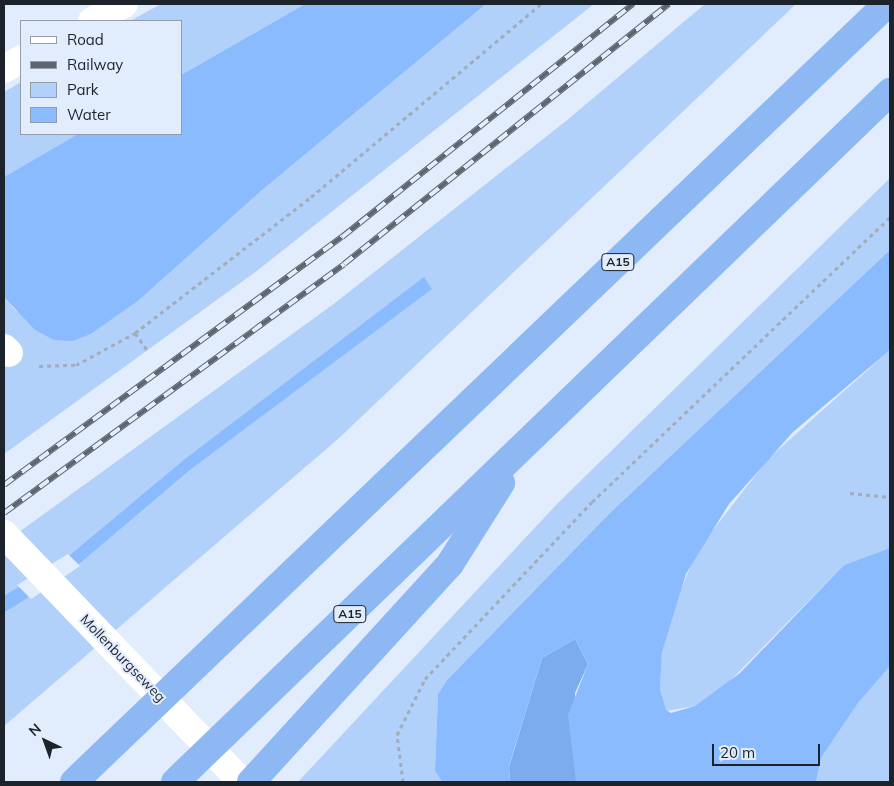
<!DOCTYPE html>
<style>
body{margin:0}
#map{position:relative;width:894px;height:786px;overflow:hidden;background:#e1ecfd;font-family:Mulish,sans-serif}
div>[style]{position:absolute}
.green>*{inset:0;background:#b1d0fa}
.forest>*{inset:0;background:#7cacee}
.water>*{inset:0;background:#8bbbff}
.pier>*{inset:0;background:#e1ecfd}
.path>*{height:3px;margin-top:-1.5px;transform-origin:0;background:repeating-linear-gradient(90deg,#a2acba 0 4px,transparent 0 8px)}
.minor>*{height:28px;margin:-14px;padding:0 14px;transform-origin:14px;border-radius:14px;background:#fff}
.highway>*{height:28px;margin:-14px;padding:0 14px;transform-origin:14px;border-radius:14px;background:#8db8f3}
.rail>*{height:5.5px;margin-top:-2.75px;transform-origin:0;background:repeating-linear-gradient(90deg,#e1ecfd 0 11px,#5d656f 0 22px);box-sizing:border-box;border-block:1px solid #5d656f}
span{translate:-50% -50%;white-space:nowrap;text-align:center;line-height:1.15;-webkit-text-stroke:4px #e1ecfd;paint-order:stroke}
.shield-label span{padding:1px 4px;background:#e1ecfd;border:1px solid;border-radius:4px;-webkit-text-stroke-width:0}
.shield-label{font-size:12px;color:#1d232a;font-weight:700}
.street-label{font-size:14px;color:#1d232a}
.frame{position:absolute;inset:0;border:5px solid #1d232a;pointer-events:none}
.legend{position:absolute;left:20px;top:20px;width:162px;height:115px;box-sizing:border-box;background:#e1ecfd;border:1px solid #939ca9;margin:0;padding:6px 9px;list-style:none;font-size:15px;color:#1d232a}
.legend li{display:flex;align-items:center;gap:10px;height:25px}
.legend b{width:25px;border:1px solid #939ca9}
.north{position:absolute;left:20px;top:716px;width:50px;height:50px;-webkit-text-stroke:4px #e1ecfd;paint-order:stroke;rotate:318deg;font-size:14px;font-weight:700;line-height:20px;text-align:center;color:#1d232a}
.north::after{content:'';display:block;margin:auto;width:18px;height:22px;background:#1d232a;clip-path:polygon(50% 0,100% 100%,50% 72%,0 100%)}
.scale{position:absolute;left:712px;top:744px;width:108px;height:22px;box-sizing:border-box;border:2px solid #1d232a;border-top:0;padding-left:6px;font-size:15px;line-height:18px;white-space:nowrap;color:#1d232a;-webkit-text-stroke:4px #e1ecfd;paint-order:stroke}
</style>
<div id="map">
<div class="green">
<div style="clip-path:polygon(161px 4px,305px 4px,181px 75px,181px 21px,130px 21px)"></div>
<div style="clip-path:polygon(486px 4px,594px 4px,258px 270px,4px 454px,4px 297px,16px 311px,91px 334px,138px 301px,261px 191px)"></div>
<div style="clip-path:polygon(705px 4px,796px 4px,338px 439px,4px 726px,4px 613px,11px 609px,4px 598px,4px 543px,335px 303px,566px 121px)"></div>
<div style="clip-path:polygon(21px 82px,21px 134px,78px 134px,4px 177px,4px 92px)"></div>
<div style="clip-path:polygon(890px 178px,890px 250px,611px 512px,447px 680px,438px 694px,435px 771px,442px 782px,298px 782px,557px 504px)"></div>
<div style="clip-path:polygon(890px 350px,890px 548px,844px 565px,719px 692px,695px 706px,666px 711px,660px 689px,662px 652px,674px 606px,697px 551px,768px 459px)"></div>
<div style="clip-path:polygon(890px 666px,890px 782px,816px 782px,821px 758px,858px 703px)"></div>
</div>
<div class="forest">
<div style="clip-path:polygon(575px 639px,588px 664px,575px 693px,576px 782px,510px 782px,509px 767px,542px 658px)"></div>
</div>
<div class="water">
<div style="clip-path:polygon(305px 4px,486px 4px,261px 191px,138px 301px,91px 334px,72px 341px,54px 340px,35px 330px,4px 297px,4px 177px,78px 134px,181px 134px,181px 75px)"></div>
<div style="clip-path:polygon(890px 250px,890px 350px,793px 432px,729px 504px,686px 574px,662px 652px,660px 689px,666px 710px,671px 713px,695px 706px,740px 673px,844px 565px,890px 548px,890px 666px,858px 703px,821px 758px,816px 782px,576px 782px,568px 715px,588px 664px,575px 639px,542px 658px,509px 766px,510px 782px,442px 782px,435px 771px,438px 694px,447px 680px,611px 512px)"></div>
<div style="clip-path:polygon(424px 277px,432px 289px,191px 469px,79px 564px,4px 613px,4px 596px,70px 555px,185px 459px)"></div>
</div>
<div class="pier">
<div style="clip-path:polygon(68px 554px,80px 566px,31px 599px,17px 585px)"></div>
</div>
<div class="path">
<div style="left:135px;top:333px;width:22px;rotate:54deg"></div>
<div style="left:39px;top:366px;width:37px;rotate:-2deg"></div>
<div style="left:76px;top:365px;width:67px;rotate:-28.5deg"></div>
<div style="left:135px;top:333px;width:222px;rotate:-37.7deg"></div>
<div style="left:311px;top:197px;width:300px;rotate:-40deg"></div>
<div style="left:850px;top:493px;width:40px;rotate:5.7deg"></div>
<div style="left:403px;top:782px;width:47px;rotate:-97.3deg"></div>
<div style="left:397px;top:735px;width:63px;rotate:-63.4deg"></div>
<div style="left:425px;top:679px;width:243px;rotate:-46.7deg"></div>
<div style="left:592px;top:502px;width:412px;rotate:-43.7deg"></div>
</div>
<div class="minor">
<div style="left:92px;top:21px;width:36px;rotate:-28deg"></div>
<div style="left:4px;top:69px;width:20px;rotate:-30deg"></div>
<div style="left:4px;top:348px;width:7px;rotate:45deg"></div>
<div style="left:4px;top:534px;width:344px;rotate:46.2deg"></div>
</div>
<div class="highway">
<div style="left:74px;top:782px;width:1125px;rotate:-43.74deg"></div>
<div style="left:175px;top:782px;width:994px;rotate:-43.98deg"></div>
<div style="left:251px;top:782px;width:295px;rotate:-47.6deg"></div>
<div style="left:450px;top:564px;width:96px;rotate:-57.8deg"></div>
</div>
<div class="rail">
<div style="left:4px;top:485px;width:419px;rotate:-36.3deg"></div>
<div style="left:342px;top:237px;width:373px;rotate:-38.7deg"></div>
<div style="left:4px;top:513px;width:421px;rotate:-36.2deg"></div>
<div style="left:344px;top:264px;width:416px;rotate:-38.7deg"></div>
</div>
<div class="shield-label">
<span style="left:618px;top:262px">A15</span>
<span style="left:350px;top:614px">A15</span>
</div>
<div class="street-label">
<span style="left:123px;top:658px;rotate:46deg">Mollenburgseweg</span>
</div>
<div class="frame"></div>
<ul class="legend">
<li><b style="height:6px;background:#fff"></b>Road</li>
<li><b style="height:6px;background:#5d656f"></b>Railway</li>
<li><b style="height:14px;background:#b1d0fa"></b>Park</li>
<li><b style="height:14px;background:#8bbbff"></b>Water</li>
</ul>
<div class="north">N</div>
<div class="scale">20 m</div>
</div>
